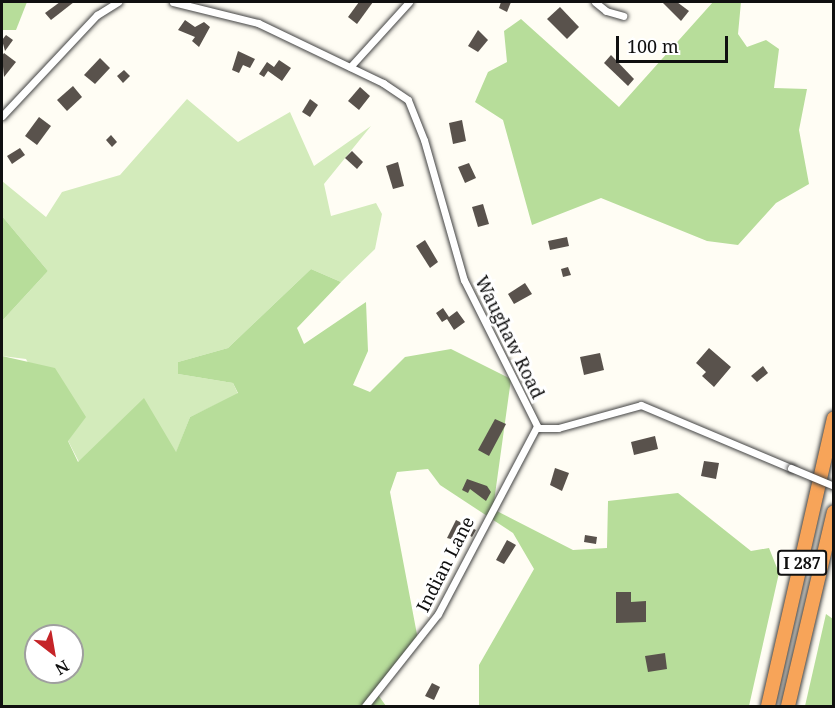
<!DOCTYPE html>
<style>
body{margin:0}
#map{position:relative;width:835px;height:708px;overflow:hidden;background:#fffdf4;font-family:"Noto Serif",serif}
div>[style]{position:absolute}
.green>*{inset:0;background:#d3ebbb}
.forest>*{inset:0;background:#b7dd9a}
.building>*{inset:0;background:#59524c}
.roads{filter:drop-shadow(0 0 2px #434343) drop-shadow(0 0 2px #434343)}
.street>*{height:7px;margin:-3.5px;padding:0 3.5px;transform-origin:3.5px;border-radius:3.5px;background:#fff}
.highway>*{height:14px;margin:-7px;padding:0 7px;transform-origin:7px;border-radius:7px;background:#f7a459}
.bridges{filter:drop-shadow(0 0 2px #434343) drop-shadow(0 0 2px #434343)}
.street-bridge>*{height:7px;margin:-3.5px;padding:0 3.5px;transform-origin:3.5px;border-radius:3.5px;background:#fff}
span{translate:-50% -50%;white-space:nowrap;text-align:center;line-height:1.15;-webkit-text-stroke:6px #fff;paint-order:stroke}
.shield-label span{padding:2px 4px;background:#fff;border:2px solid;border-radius:4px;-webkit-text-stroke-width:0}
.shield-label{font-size:16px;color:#101010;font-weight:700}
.street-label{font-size:18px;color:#101010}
.frame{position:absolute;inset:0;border:3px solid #101010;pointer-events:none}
.north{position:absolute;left:24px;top:624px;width:60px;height:60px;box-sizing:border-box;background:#fff;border:2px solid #9f9f9f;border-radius:50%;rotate:149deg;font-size:16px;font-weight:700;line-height:24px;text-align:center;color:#101010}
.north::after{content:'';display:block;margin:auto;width:21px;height:27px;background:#c52428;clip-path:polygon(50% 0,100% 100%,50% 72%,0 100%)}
.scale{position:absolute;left:616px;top:36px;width:112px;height:27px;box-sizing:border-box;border:3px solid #101010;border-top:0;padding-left:8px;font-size:18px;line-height:21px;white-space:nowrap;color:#101010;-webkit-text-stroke:4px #fff;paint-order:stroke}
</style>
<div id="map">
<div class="green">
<div style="clip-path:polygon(187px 99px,238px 142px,290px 112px,314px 166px,371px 126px,324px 184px,331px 216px,376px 203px,382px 214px,375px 249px,341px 282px,311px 269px,228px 348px,178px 362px,178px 374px,233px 383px,238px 394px,190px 417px,176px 453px,79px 462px,26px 359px,2px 356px,2px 321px,48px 271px,2px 216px,2px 181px,46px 217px,62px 192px,120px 175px)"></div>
</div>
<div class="forest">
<div style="clip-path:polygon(2px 2px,27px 2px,16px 30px,2px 30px)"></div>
<div style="clip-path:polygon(713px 2px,741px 2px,738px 34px,747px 47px,766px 40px,779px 49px,774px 88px,807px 89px,799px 130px,809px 184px,776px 203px,738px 245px,707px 241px,601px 198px,532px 225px,503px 120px,475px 102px,488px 72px,507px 62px,504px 31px,521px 19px,619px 107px)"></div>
<div style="clip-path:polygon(2px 216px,48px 271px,2px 321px)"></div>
<div style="clip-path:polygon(evenodd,311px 269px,341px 282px,297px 328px,304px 344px,366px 302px,368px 351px,353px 385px,370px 392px,405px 357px,451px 349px,511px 379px,493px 509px,573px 550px,607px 548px,608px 501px,678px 493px,751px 551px,769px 548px,779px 573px,749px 706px,479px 706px,479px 665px,534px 569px,513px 533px,440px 485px,428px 469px,397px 472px,390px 492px,419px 645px,376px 692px,386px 706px,2px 706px,2px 356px,55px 368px,86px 417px,68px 441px,78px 462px,144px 398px,176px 452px,190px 417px,238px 393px,233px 383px,178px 374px,178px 362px,228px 348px,311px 269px,36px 636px,72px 636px,72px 672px,36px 672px,36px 636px)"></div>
<div style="clip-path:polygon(826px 614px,833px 619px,833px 706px,805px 706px)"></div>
</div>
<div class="building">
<div style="clip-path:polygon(60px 2px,74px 2px,51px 20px,45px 13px)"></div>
<div style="clip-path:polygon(359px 2px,373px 2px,357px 24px,348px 17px)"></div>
<div style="clip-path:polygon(501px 2px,511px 2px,507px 12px,499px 8px)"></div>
<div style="clip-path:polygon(662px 2px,677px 2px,689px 11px,681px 21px)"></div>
<div style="clip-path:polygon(560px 7px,579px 27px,567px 39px,547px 19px)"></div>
<div style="clip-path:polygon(185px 20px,195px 27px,204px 22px,210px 27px,199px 47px,192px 41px,195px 37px,178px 30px)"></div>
<div style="clip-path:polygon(478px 30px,488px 40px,478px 52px,468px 46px)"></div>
<div style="clip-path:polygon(6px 35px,13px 40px,5px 51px,2px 40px)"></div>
<div style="clip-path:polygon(238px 51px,255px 59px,250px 68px,243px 65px,239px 73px,232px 70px)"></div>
<div style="clip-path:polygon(4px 53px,16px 62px,4px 77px,2px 56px)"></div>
<div style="clip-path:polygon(611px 55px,634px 79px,628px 86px,604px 63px)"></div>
<div style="clip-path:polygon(100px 58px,110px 68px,95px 84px,84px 75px)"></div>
<div style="clip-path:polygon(279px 60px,291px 68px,282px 81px,268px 71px,264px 77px,259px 74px,267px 62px,274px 67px)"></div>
<div style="clip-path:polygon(124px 70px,130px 76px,123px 83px,117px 76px)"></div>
<div style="clip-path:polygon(73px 86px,82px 97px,67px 111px,57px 100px)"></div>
<div style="clip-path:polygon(360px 87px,370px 96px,359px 110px,348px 101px)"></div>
<div style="clip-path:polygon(310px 99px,318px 105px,310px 117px,302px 112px)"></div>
<div style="clip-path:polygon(39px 117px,51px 126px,37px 145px,25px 136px)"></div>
<div style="clip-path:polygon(462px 120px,466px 141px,453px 144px,449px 123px)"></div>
<div style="clip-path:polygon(111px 135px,117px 142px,112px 147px,106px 140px)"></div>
<div style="clip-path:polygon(20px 148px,25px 155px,12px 164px,7px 156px)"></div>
<div style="clip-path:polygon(352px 151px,363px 162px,357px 169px,345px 158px)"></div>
<div style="clip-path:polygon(398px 162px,404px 186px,393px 189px,386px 166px)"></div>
<div style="clip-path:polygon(469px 163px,476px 178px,465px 183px,458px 167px)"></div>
<div style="clip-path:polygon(483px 204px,489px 224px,478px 227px,472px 207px)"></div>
<div style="clip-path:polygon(567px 237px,569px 246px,550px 250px,548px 241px)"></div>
<div style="clip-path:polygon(425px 240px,438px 262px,430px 268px,416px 246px)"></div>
<div style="clip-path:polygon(568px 267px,571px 275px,563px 277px,561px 269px)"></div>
<div style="clip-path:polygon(525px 283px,532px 294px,514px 304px,508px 294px)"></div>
<div style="clip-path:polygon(443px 308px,449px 317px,457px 311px,465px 322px,454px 330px,447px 319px,442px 322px,436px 313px)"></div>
<div style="clip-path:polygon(709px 348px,731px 367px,714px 387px,702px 376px,706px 372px,696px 363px)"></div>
<div style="clip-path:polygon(600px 353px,604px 370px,584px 375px,580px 357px)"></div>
<div style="clip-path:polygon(763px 366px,768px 373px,757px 382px,751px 376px)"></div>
<div style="clip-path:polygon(495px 419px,506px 424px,489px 456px,478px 450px)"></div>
<div style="clip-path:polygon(655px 436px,658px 449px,634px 455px,631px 442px)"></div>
<div style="clip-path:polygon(704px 461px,719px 463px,716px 479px,701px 476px)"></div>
<div style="clip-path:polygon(555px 468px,569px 473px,562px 491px,550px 485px)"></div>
<div style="clip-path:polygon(467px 479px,487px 486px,491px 492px,486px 501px,470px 489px,468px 493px,462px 490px)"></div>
<div style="clip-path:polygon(456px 520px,476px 530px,472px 537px,463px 531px,458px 541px,447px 538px)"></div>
<div style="clip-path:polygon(585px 535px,597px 537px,596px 544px,584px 542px)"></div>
<div style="clip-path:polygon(507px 540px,516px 545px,504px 564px,496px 560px)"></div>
<div style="clip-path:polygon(616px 592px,631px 592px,631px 602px,646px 601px,646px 622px,616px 623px)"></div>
<div style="clip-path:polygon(665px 653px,667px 669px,648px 672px,645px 656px)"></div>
<div style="clip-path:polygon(432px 683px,440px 687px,434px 700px,425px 696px)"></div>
</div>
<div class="roads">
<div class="street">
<div style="left:173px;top:2px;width:88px;rotate:13.9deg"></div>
<div style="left:258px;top:23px;width:139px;rotate:25.6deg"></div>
<div style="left:383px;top:83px;width:30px;rotate:34deg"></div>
<div style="left:408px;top:100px;width:43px;rotate:68.2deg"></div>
<div style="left:424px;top:140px;width:146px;rotate:74.1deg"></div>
<div style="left:464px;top:280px;width:165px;rotate:63.4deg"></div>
<div style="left:538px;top:428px;width:20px"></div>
<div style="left:558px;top:428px;width:86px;rotate:-15.5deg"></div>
<div style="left:641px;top:405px;width:163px;rotate:22.8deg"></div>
<div style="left:595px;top:2px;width:14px;rotate:39deg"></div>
<div style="left:606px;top:11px;width:18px;rotate:16deg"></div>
<div style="left:350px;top:67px;width:88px;rotate:-47.8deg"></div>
<div style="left:2px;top:116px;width:139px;rotate:-46.8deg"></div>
<div style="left:97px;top:15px;width:25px;rotate:-32deg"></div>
<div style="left:365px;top:706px;width:117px;rotate:-51.6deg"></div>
<div style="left:438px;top:614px;width:212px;rotate:-62.2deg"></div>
</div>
<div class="highway">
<div style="left:768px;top:706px;width:295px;rotate:-77.1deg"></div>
<div style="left:788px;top:706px;width:199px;rotate:-76.7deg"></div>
</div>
</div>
<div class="bridges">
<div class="street-bridge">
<div style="left:791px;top:468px;width:47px;rotate:22.7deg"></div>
</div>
</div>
<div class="shield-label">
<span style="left:802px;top:563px">I 287</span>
</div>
<div class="street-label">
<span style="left:510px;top:337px;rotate:64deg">Waughaw Road</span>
<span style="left:445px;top:564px;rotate:-63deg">Indian Lane</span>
</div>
<div class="frame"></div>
<div class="north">N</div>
<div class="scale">100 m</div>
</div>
